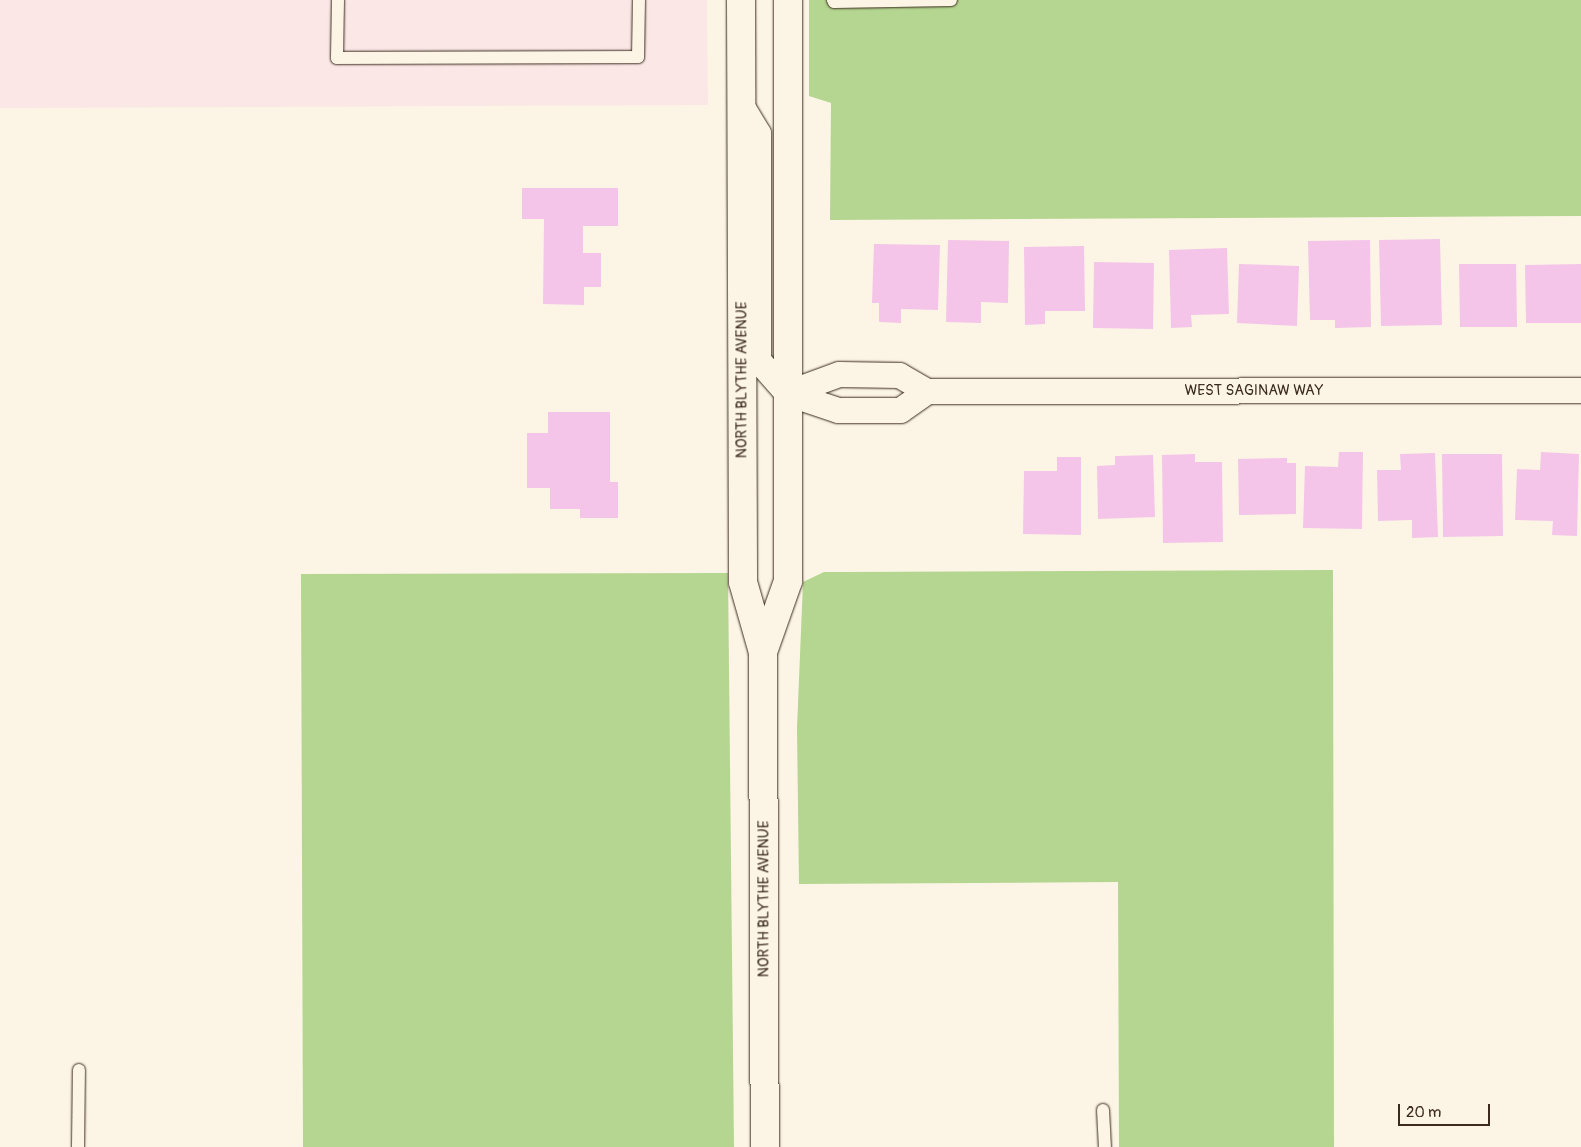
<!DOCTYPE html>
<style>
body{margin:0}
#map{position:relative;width:1581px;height:1147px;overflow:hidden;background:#fcf5e5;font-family:Pangolin,sans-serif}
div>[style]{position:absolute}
.built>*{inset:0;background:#fae7e6}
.green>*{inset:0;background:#b4d690}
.building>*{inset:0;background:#f4c5e9}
.roads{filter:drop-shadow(0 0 1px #3b2a1e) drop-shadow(0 0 1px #3b2a1e)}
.lane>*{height:12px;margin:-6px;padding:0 6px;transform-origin:6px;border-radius:6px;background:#fcf5e5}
.street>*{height:25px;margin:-12.5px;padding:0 12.5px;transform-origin:12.5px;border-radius:12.5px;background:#fcf5e5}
.secondary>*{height:28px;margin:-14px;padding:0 14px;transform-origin:14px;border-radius:14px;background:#fcf5e5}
span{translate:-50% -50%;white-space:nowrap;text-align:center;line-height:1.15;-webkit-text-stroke:4.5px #fcf5e5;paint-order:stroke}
.street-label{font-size:15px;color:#3b2a1e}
.scale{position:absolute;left:1398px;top:1104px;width:92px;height:22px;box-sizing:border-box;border:2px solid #3b2a1e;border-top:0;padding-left:6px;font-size:15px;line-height:18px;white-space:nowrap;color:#3b2a1e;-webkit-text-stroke:4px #fcf5e5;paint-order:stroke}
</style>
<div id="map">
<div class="built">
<div style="clip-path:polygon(0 0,707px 0,708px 105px,0 108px)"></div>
</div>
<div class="green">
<div style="clip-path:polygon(809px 0,1581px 0,1581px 216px,830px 220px,831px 103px,809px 96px)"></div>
<div style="clip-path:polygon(1333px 570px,1334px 1147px,1119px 1147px,1118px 882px,799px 884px,797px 728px,803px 582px,824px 572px,846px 572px)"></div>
<div style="clip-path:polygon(728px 573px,734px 1147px,303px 1147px,301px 574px)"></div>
</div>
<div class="building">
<div style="clip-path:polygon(522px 188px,618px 188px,618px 226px,583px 226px,583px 253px,601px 253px,601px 287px,584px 287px,584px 305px,543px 304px,544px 219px,522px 219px)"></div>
<div style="clip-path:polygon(1440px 239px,1442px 325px,1381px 326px,1379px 240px)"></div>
<div style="clip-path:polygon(948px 240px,1009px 241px,1008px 303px,981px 302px,981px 323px,946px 322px)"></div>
<div style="clip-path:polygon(1370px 240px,1371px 327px,1335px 328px,1335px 320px,1310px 320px,1308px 241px)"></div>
<div style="clip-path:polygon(874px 244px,940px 245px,938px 310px,901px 309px,901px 323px,879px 322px,879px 303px,872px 303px)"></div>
<div style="clip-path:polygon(1084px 246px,1085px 311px,1045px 311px,1045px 324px,1025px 325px,1024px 247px)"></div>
<div style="clip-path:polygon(1227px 248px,1229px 314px,1191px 315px,1192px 327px,1171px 328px,1169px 250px)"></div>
<div style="clip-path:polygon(1094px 262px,1154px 263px,1153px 329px,1093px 328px)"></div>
<div style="clip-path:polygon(1239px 264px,1299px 266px,1297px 326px,1237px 323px)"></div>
<div style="clip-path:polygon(1459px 264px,1516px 264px,1517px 327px,1460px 327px)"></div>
<div style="clip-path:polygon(1581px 264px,1581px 323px,1526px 323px,1525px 265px)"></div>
<div style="clip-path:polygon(548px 412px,610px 412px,610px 482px,618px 482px,618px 518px,580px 518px,580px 509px,550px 509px,550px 488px,527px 488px,527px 433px,548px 433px)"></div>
<div style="clip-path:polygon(1339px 452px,1363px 452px,1362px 529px,1303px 528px,1305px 466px,1338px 467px)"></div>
<div style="clip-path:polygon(1541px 452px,1579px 454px,1577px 536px,1552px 535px,1553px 521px,1515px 520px,1517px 469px,1540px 470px)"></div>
<div style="clip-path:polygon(1435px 453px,1438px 537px,1412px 538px,1412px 520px,1378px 521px,1377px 470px,1401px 470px,1400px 454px)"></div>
<div style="clip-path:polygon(1195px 454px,1195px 462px,1222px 462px,1223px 542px,1163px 543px,1162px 455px)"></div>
<div style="clip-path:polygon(1442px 454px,1502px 454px,1503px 536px,1443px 537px)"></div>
<div style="clip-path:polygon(1153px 455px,1155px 517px,1098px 519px,1097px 466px,1115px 465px,1115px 456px)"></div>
<div style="clip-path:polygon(1057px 457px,1081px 457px,1081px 535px,1023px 534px,1024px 471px,1057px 471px)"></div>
<div style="clip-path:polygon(1287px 458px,1287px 463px,1296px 463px,1296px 514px,1239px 515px,1238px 459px)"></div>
</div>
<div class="roads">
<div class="lane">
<div style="left:338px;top:0;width:58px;rotate:91deg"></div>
<div style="left:337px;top:58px;width:301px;rotate:-0.2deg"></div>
<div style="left:638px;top:57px;width:57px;rotate:-89deg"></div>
<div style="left:833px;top:0;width:2px;rotate:63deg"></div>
<div style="left:834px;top:2px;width:117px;rotate:-1deg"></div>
<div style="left:1103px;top:1110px;width:37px;rotate:87deg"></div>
<div style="left:78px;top:1147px;width:77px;rotate:-89.3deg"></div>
</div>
<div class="street">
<div style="left:741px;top:105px;width:33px;rotate:59deg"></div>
<div style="left:758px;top:133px;width:227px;rotate:90deg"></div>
<div style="left:758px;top:360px;width:44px;rotate:48.7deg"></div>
<div style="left:787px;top:393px;width:54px;rotate:18.4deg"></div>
<div style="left:838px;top:410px;width:62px"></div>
<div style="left:900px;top:410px;width:33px;rotate:-35deg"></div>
<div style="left:787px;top:393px;width:55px;rotate:-20.1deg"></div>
<div style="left:839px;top:374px;width:60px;rotate:1deg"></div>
<div style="left:899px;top:375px;width:32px;rotate:30deg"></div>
<div style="left:927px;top:391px;width:654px;rotate:-0.09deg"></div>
</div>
<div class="secondary">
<div style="left:741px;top:0;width:582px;rotate:89.8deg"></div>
<div style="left:743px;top:582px;width:73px;rotate:74.1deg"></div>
<div style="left:763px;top:652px;width:495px;rotate:89.8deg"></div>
<div style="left:763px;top:652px;width:75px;rotate:-70.6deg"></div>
<div style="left:788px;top:581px;width:581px;rotate:-90deg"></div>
</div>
</div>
<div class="street-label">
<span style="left:742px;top:380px;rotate:-90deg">NORTH BLYTHE AVENUE</span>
<span style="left:1254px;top:391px">WEST SAGINAW WAY</span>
<span style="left:764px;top:899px;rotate:-90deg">NORTH BLYTHE AVENUE</span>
</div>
<div class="scale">20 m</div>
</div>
